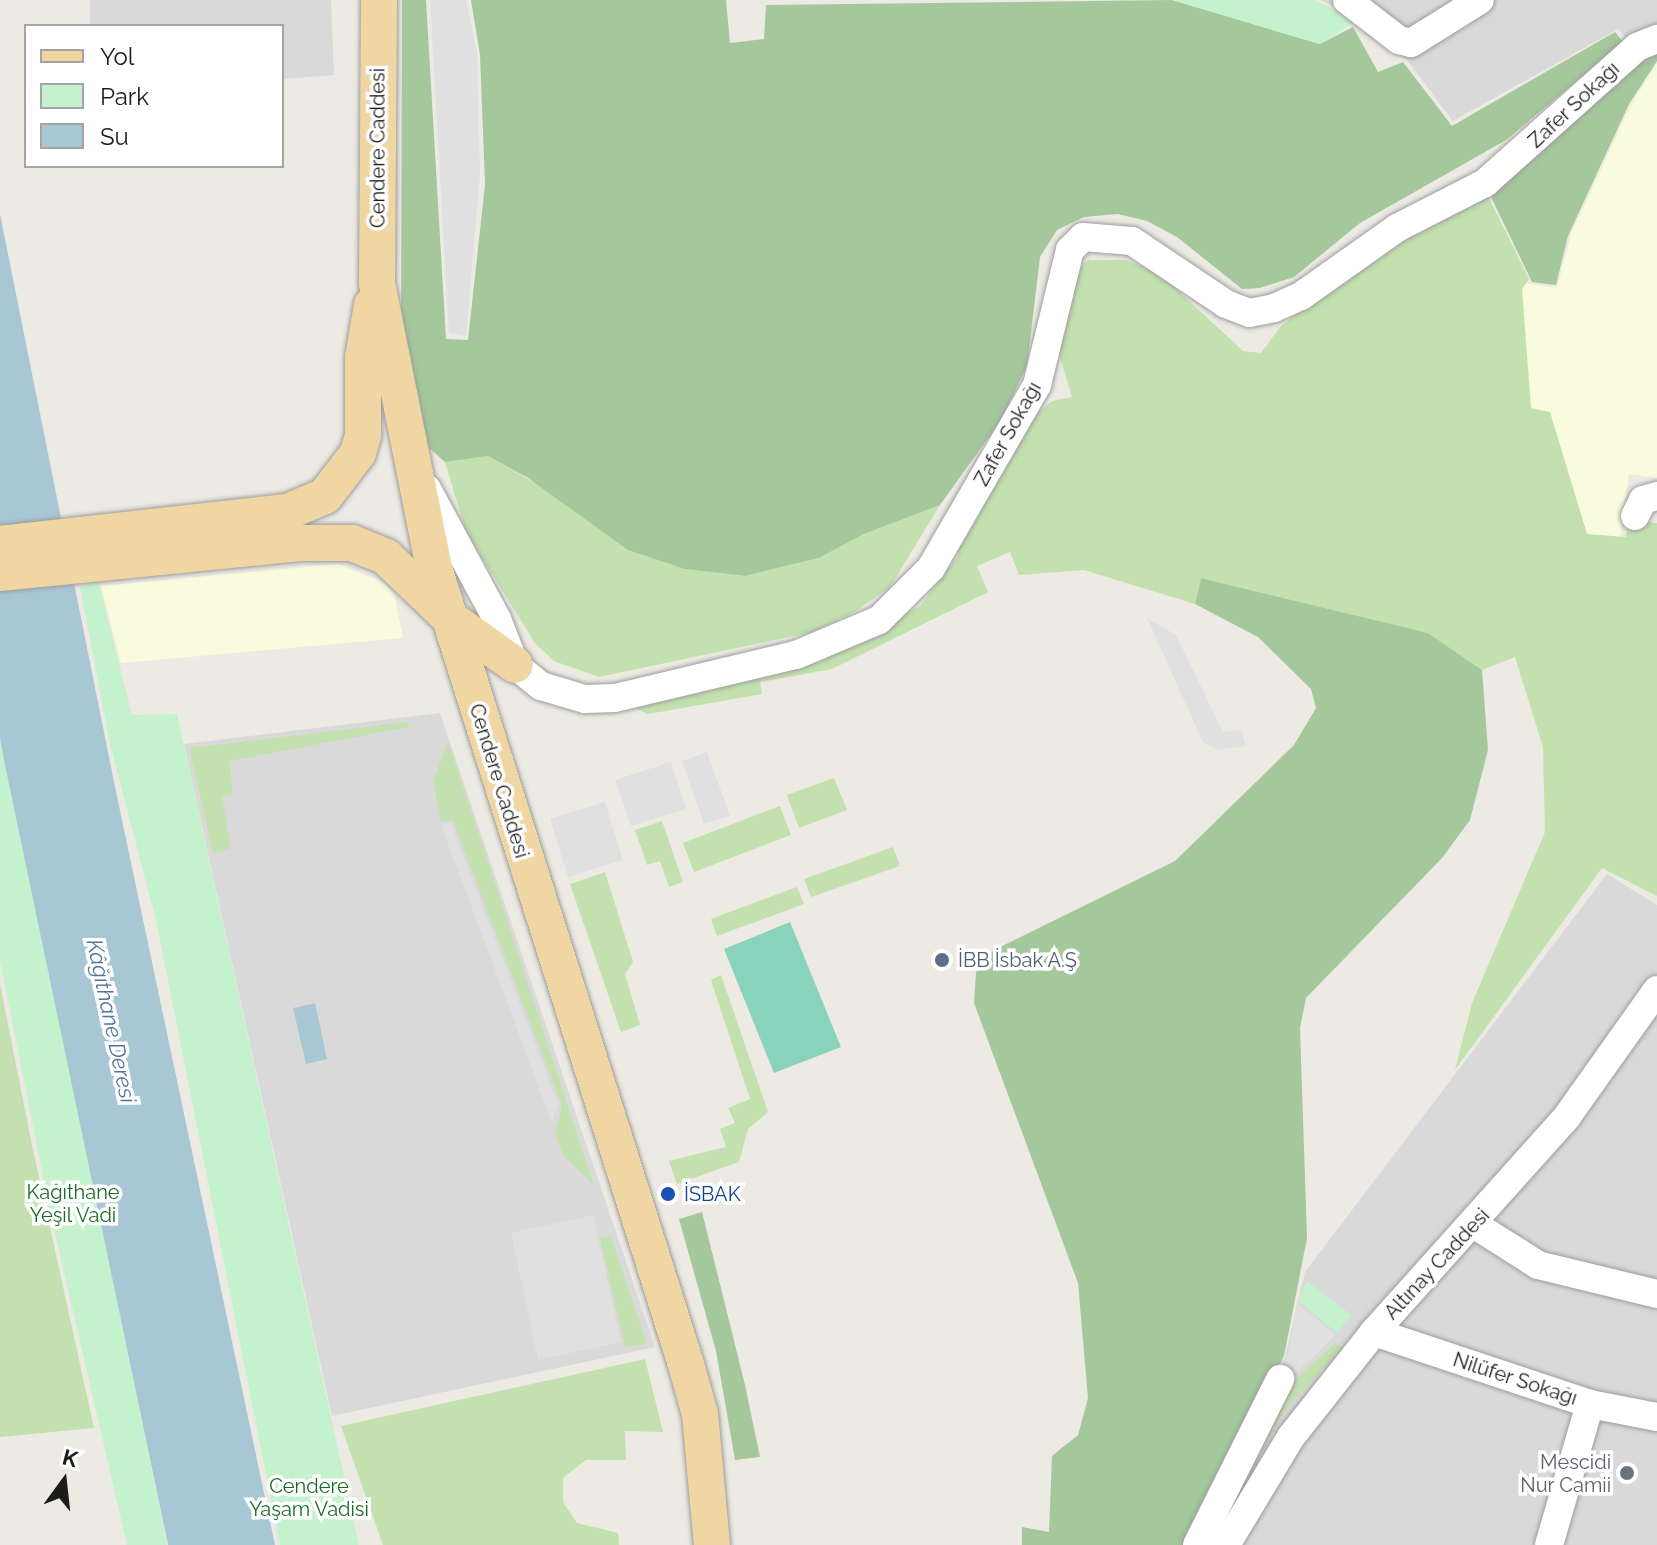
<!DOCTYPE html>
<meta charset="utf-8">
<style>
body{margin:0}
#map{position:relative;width:1657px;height:1545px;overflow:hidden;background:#eceae3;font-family:Raleway,sans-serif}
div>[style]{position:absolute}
.residential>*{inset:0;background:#dad9d9}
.education>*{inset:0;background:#f8fbdd}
.grass>*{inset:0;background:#c2e1ae}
.forest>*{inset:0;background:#a5c79c}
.park>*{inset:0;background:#c4f2cc}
.pitch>*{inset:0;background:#89d3bd}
.parking>*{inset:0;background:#e0e0e0}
.water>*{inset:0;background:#a8c7d5}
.roads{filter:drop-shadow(0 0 2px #9d9d9d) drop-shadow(0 0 2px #9d9d9d)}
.minor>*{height:28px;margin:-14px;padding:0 14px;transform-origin:14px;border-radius:14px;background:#fff}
.major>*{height:36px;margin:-18px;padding:0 18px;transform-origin:18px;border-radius:18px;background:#f0d6a3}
.dots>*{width:22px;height:22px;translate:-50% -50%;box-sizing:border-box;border:4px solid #fff;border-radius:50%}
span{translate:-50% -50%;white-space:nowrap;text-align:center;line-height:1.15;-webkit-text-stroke:7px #fff;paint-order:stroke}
.street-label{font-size:20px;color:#1c1c1c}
.service-label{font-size:20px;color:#4e5e75}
.left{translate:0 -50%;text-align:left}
.park-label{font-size:20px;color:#186c26}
.transit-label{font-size:20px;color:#164399}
.worship-label{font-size:20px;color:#5b616d}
.right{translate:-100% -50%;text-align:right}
.water-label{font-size:22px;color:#5473a0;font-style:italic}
.legend{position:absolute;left:24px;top:24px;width:260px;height:144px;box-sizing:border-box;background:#fff;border:2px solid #a4a4a4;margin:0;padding:10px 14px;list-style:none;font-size:24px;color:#1c1c1c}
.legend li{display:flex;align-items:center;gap:16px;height:40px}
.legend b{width:40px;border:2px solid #a4a4a4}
.north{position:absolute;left:24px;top:1441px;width:80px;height:80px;-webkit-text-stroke:6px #fff;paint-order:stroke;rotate:15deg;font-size:22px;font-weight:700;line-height:32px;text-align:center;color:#1c1c1c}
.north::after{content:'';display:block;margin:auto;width:28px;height:36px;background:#1c1c1c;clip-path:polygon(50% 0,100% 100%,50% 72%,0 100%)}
</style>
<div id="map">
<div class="residential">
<div style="clip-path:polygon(90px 0,331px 0,334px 75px,282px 79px,282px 26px,90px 26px)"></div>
<div style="clip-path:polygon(1320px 0,1657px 0,1657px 28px,1627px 39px,1618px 29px,1453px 121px,1407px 60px,1360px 18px)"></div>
<div style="clip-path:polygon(440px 713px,655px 1347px,332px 1416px,184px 744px)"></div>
<div style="clip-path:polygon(1607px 874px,1657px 905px,1657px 1545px,1192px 1545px,1285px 1358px,1305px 1272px)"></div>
</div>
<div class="education">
<div style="clip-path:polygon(1657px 63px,1657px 478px,1629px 474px,1620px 538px,1576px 540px,1498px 313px,1504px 280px,1557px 288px,1571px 234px,1631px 105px)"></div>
<div style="clip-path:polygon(338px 564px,382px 582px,394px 594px,403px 638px,121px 663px,101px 586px)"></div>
</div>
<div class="grass">
<div style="clip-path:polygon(1488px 196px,1529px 279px,1522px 289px,1531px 408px,1550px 412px,1587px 534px,1626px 537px,1628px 520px,1657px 523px,1657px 896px,1602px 868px,1455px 1070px,1472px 1003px,1545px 832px,1543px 747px,1515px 657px,1482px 670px,1428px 633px,1201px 578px,1195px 604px,1084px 570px,1019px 575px,1010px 552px,977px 566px,988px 592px,832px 669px,760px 682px,762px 694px,648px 714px,635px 708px,820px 662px,920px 606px,958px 556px,957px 547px,1029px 420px,1052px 401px,1072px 397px,1056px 344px,1073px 276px,1088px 260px,1126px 260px,1161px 275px,1243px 351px,1261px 353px,1281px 326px,1359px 263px)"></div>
<div style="clip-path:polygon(488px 456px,685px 569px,745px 576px,819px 558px,864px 534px,940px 505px,890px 587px,854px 612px,813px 632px,599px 677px,554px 661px,535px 643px,466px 532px,445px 462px)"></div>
<div style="clip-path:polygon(408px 722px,409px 727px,229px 761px,233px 794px,222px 797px,231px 849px,213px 853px,189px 748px)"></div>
<div style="clip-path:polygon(448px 741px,481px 841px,594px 1185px,563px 1155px,555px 1135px,562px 1106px,453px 821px,441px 821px,433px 782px)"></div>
<div style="clip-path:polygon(834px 778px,847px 810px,799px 828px,787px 795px)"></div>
<div style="clip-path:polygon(780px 806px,791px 835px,694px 872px,683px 843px)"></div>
<div style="clip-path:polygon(662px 821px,683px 882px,669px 887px,660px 861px,647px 865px,635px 830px)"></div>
<div style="clip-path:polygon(893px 847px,900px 866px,811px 897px,804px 879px)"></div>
<div style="clip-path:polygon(605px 872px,633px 962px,625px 974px,640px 1025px,621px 1032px,570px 884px)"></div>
<div style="clip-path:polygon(797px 887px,804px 904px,717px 936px,711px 919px)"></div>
<div style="clip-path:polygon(721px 975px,768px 1112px,748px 1129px,739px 1162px,677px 1184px,669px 1161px,726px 1147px,720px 1129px,735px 1123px,728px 1108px,750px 1099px,711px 980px)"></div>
<div style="clip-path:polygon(0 984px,32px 1145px,94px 1428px,0 1437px)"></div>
<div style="clip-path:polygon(611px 1237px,647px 1343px,625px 1348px,600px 1238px)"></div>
<div style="clip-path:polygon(1336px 1343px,1343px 1348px,1287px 1407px,1227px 1510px,1279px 1394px)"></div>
<div style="clip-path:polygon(645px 1359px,663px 1432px,625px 1431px,626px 1460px,586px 1460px,563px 1478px,563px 1502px,577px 1523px,618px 1533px,619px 1545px,383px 1545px,341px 1426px)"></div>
</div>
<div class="forest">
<div style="clip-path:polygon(402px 0,426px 0,446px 339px,468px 340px,485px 185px,480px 55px,471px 0,726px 0,730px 43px,764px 39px,766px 5px,1172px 0,1320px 44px,1353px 27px,1378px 72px,1403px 62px,1452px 126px,1615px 32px,1623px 42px,1506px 140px,1360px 223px,1294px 277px,1260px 288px,1242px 289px,1177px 237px,1147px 221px,1118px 214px,1084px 217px,1057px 230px,1040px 257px,1027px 366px,1001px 420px,940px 505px,864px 534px,819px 558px,745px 576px,685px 569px,628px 550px,528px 478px,488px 456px,445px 462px,428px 447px,401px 355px)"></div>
<div style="clip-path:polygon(1657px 50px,1657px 61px,1629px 104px,1568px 236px,1556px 285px,1532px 282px,1490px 195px,1608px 85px)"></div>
<div style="clip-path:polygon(1201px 578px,1428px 633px,1482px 670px,1488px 750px,1470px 820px,1442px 858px,1306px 998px,1300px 1028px,1307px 1238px,1284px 1356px,1187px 1545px,1022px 1545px,1022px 1527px,1049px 1532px,1052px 1456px,1078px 1435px,1088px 1398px,1078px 1283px,974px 1003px,976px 972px,994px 950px,1175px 861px,1294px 745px,1316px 708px,1311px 689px,1258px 637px,1195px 604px)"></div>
<div style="clip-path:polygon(702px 1212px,745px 1385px,760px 1457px,735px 1460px,716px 1351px,679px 1219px)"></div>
</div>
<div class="park">
<div style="clip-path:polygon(1172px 0,1315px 0,1357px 20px,1320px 44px)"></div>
<div style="clip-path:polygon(98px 580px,132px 715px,177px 714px,359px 1545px,280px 1545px,156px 920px,110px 744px,80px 587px)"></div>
<div style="clip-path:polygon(0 739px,126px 1344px,167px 1545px,127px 1545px,51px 1216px,0 961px)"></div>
<div style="clip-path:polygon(1307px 1281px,1351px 1315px,1337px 1333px,1299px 1301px)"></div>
</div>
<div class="pitch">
<div style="clip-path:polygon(790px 922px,841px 1047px,774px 1073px,724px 949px)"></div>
</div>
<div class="parking">
<div style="clip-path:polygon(430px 0,466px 0,477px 53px,480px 174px,466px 336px,449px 333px)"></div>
<div style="clip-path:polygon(1147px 618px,1176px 635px,1223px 732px,1241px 730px,1246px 746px,1217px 750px,1203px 742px)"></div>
<div style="clip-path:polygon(707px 752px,730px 816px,704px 824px,682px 761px)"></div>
<div style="clip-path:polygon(671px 762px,686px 809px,631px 826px,615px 780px)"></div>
<div style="clip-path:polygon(605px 802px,623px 860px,568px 877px,550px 819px)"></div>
<div style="clip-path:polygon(451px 824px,558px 1104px,552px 1123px,441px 825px)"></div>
<div style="clip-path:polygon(593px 1215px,621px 1342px,538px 1360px,511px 1233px)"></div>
<div style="clip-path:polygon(1297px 1303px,1336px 1335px,1287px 1381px,1279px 1372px,1287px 1359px)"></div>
</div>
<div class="water">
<div style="clip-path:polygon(0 214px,114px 782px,275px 1545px,168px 1545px,5px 765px,0 739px)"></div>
<div style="clip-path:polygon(315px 1003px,327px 1059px,306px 1064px,293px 1008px)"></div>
</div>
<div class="roads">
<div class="minor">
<div style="left:1347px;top:0;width:66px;rotate:37.6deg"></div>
<div style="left:1399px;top:40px;width:12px;rotate:14deg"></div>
<div style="left:1411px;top:43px;width:81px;rotate:-31.9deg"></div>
<div style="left:427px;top:489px;width:148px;rotate:61.7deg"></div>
<div style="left:497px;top:619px;width:49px;rotate:68.6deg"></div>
<div style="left:515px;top:665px;width:33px;rotate:39deg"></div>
<div style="left:541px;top:686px;width:46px;rotate:16.5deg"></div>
<div style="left:585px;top:699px;width:30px;rotate:-2deg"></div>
<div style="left:615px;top:698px;width:186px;rotate:-13.4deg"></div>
<div style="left:796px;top:655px;width:90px;rotate:-22.9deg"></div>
<div style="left:879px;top:620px;width:74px;rotate:-45deg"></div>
<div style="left:931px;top:568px;width:211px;rotate:-59.9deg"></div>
<div style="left:1037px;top:385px;width:139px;rotate:-76.3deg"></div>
<div style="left:1070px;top:250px;width:18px;rotate:-45deg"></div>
<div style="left:1083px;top:237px;width:49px;rotate:4.7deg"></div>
<div style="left:1132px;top:241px;width:113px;rotate:33.8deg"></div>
<div style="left:1226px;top:304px;width:25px;rotate:21deg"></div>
<div style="left:1249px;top:313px;width:25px;rotate:-11deg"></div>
<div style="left:1274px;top:308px;width:30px;rotate:-24deg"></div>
<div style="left:1301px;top:296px;width:118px;rotate:-35.3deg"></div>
<div style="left:1397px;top:228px;width:99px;rotate:-27.1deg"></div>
<div style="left:1485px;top:183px;width:204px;rotate:-41.8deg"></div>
<div style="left:1637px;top:47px;width:22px;rotate:-22deg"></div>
<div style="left:1635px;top:516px;width:18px;rotate:-63deg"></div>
<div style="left:1643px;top:500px;width:15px;rotate:-16deg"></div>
<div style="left:1475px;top:1225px;width:75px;rotate:32.4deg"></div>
<div style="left:1538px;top:1265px;width:122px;rotate:13.7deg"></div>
<div style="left:1374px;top:1332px;width:228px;rotate:18.4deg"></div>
<div style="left:1590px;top:1404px;width:68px;rotate:11deg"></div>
<div style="left:1197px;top:1545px;width:186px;rotate:-63.4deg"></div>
<div style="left:1226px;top:1545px;width:126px;rotate:-59deg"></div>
<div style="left:1291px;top:1437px;width:134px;rotate:-51.7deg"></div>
<div style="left:1374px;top:1332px;width:288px;rotate:-48.1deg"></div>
<div style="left:1566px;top:1118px;width:157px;rotate:-54.6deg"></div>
<div style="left:1549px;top:1545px;width:147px;rotate:-73.8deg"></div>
</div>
<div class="major">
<div style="left:379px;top:0;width:283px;rotate:90.4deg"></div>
<div style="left:377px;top:283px;width:291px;rotate:78.7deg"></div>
<div style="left:434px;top:568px;width:832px;rotate:72.44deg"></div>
<div style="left:685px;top:1361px;width:55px;rotate:74.2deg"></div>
<div style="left:700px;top:1414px;width:132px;rotate:84.8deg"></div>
<div style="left:0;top:544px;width:289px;rotate:-6.4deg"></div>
<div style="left:287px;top:512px;width:41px;rotate:-22.8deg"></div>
<div style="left:325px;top:496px;width:54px;rotate:-52.5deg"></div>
<div style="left:358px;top:453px;width:19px;rotate:-74deg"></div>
<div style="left:363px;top:435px;width:77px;rotate:-90deg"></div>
<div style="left:363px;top:358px;width:54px;rotate:-80.4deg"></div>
<div style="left:0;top:573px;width:304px;rotate:-5.7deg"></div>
<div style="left:303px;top:543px;width:49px"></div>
<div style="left:352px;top:543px;width:37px;rotate:22deg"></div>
<div style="left:386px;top:557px;width:91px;rotate:43.7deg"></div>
<div style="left:452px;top:620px;width:77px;rotate:35.5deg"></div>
</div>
</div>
<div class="dots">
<div style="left:942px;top:960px;background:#5c6f8a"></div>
<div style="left:668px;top:1194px;background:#1a4fb4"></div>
<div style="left:1627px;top:1473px;background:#6b7280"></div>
</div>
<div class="street-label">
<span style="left:1574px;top:105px;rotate:-43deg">Zafer Sokağı</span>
<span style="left:378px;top:148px;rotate:-90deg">Cendere Caddesi</span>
<span style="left:1008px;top:434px;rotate:-61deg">Zafer Sokağı</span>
<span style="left:499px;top:781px;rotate:73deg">Cendere Caddesi</span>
<span style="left:1437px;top:1264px;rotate:-47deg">Altınay Caddesi</span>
<span style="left:1515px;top:1379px;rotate:18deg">Nilüfer Sokağı</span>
</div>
<div class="service-label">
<span class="left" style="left:958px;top:960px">İBB İsbak A.Ş</span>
</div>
<div class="park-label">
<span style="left:73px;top:1204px">Kağıthane<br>Yeşil Vadi</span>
<span style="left:309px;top:1498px">Cendere<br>Yaşam Vadisi</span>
</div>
<div class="transit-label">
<span class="left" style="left:684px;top:1194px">İSBAK</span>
</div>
<div class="worship-label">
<span class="right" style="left:1611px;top:1474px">Mescidi<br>Nur Camii</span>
</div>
<div class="water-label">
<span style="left:111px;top:1021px;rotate:78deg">Kâğıthane Deresi</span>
</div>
<ul class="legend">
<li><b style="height:10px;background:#f0d6a3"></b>Yol</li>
<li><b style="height:22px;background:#c4f2cc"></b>Park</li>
<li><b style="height:22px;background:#a8c7d5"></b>Su</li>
</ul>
<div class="north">K</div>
</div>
